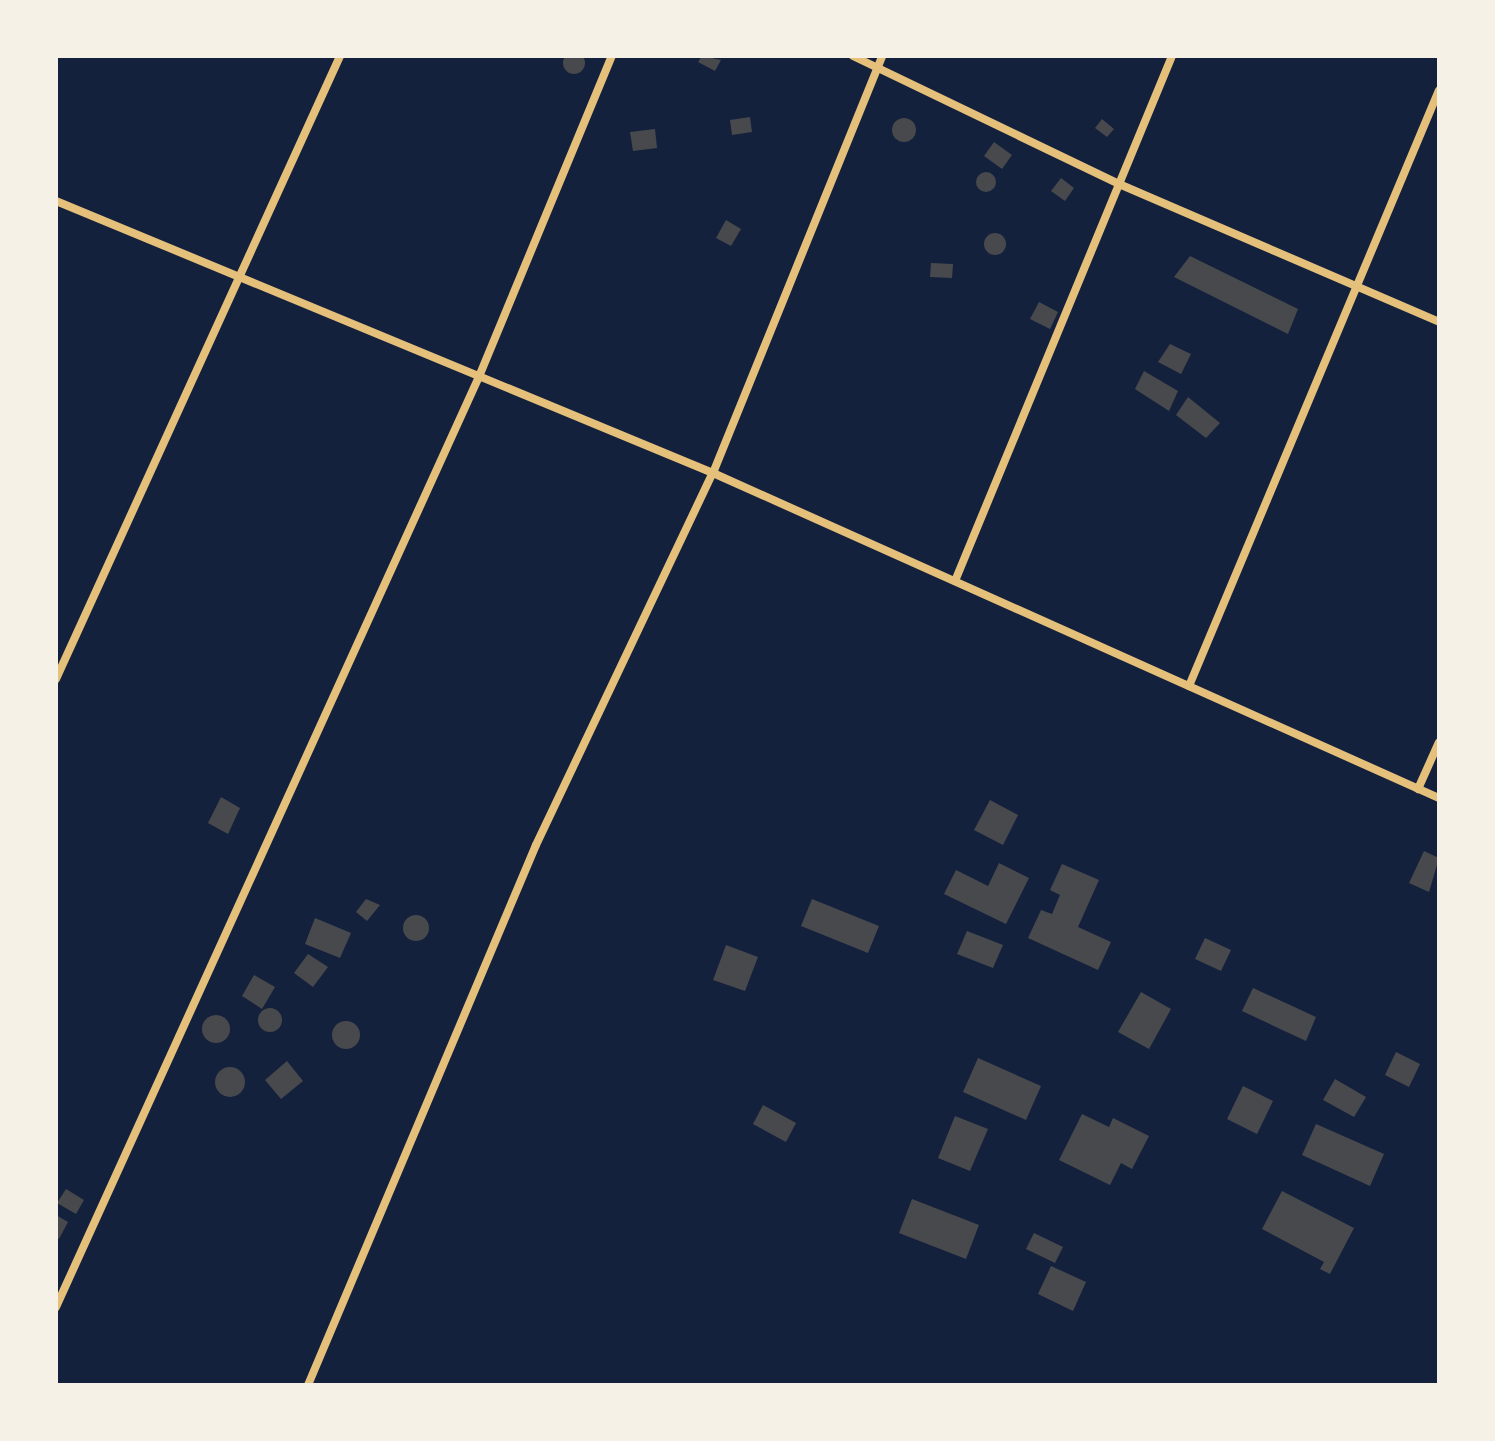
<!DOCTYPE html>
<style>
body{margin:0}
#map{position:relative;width:1495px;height:1441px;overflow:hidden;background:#14213d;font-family:"Space Grotesk",sans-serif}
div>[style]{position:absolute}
.building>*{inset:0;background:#48494c}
.round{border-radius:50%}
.minor>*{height:8px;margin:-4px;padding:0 4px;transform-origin:4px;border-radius:4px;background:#e5c07b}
span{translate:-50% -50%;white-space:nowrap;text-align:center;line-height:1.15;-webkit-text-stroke:6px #f6f1e7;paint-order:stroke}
.frame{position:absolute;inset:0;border:58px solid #f6f1e7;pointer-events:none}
</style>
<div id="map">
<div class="building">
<div class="round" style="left:563px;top:52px;width:22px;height:22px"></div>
<div style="clip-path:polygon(702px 56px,721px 60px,715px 71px,698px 62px)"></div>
<div style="clip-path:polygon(750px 117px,752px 132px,732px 135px,730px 120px)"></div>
<div class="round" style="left:892px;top:118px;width:24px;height:24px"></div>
<div style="clip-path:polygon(1102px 119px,1114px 129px,1107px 137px,1095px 128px)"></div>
<div style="clip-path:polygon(655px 129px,657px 148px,633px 151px,630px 132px)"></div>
<div style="clip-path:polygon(994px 142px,1012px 155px,1002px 169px,984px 156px)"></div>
<div class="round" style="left:976px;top:172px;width:20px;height:20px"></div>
<div style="clip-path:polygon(1061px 178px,1074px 188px,1065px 201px,1051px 191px)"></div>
<div style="clip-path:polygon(726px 220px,741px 229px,731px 246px,716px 238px)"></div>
<div class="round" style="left:984px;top:233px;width:22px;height:22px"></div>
<div style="clip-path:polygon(1190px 256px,1298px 309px,1288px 334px,1174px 277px)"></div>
<div style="clip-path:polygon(931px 263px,953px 264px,952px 278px,930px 277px)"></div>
<div style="clip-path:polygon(1039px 302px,1058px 312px,1050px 329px,1030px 319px)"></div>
<div style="clip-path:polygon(1170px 344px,1191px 354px,1181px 374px,1158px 362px)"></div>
<div style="clip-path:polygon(1144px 371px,1178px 391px,1169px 411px,1135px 389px)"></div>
<div style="clip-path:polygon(1188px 397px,1220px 423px,1206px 438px,1176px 415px)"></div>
<div style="clip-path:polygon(221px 797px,240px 808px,228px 834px,208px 823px)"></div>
<div style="clip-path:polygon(990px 800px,1018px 815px,1003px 845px,974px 830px)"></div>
<div style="clip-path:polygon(1424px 851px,1439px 858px,1429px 892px,1409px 883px)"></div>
<div style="clip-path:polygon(999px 863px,1029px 878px,1006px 924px,944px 894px,956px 870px,988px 886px)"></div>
<div style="clip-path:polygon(1062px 864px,1099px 880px,1078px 927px,1111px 942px,1098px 970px,1028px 938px,1041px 910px,1052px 914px,1060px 895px,1050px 890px)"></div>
<div style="clip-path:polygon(366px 899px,380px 905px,367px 921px,356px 912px)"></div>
<div style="clip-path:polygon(812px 899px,879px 926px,868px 953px,801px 926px)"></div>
<div class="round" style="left:403px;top:915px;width:26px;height:26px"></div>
<div style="clip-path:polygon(315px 918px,351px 933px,340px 958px,305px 944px)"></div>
<div style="clip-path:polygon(967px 931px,1003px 945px,993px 968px,957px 954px)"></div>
<div style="clip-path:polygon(1205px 938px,1231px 950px,1221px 971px,1195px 959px)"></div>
<div style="clip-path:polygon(726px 945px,758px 957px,745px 991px,713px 980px)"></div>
<div style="clip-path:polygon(308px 954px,328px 967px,313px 987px,294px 973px)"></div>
<div style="clip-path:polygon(254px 975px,275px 987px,262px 1009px,242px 996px)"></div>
<div style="clip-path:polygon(1253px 988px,1316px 1017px,1306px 1041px,1242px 1011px)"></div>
<div style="clip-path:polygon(1141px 992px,1171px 1009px,1149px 1049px,1118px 1032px)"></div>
<div class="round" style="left:258px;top:1008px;width:24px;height:24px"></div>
<div class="round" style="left:202px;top:1015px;width:28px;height:28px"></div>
<div class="round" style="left:332px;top:1021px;width:28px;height:28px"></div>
<div style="clip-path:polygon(1396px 1052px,1420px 1064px,1409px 1087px,1385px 1075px)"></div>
<div style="clip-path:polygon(978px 1058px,1041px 1086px,1026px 1120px,963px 1092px)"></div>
<div style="clip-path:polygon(287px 1061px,303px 1081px,281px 1099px,265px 1080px)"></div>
<div class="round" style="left:215px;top:1067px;width:30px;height:30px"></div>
<div style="clip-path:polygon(1335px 1079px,1366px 1097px,1354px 1117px,1323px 1100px)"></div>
<div style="clip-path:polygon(1243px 1086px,1273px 1101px,1257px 1134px,1227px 1119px)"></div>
<div style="clip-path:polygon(763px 1105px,796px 1123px,786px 1142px,753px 1124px)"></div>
<div style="clip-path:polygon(1082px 1114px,1109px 1127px,1113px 1118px,1149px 1136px,1132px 1169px,1121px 1163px,1110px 1185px,1059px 1160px)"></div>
<div style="clip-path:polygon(955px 1116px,988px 1129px,970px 1171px,938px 1158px)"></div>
<div style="clip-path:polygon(1316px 1124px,1384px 1154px,1370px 1186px,1302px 1155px)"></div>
<div style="clip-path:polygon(66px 1189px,84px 1200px,76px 1214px,57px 1203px)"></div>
<div style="clip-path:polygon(1282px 1191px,1354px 1228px,1330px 1274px,1320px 1269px,1324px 1262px,1262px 1229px)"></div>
<div style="clip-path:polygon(912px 1199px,979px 1225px,966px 1259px,899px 1233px)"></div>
<div style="clip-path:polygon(56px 1215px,68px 1222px,59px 1239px,56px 1237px)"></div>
<div style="clip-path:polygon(1034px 1233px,1063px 1247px,1055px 1263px,1026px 1249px)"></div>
<div style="clip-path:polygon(1051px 1266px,1086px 1282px,1073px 1311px,1038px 1294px)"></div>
</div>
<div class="minor">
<div style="left:853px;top:56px;width:295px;rotate:25.7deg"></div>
<div style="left:1119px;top:184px;width:348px;rotate:23.3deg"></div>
<div style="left:56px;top:201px;width:711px;rotate:22.49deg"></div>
<div style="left:713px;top:473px;width:795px;rotate:24.12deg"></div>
<div style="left:955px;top:581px;width:568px;rotate:-67.54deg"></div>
<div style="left:56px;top:679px;width:685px;rotate:-65.49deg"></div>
<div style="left:1189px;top:686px;width:646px;rotate:-67.24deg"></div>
<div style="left:1418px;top:789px;width:51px;rotate:-65.9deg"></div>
<div style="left:56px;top:1307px;width:1019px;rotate:-65.55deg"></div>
<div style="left:478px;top:379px;width:350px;rotate:-67.5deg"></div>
<div style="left:308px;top:1385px;width:586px;rotate:-67.11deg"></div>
<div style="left:536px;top:845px;width:412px;rotate:-64.6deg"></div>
<div style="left:713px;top:473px;width:450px;rotate:-67.9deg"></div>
</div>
<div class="frame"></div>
</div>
